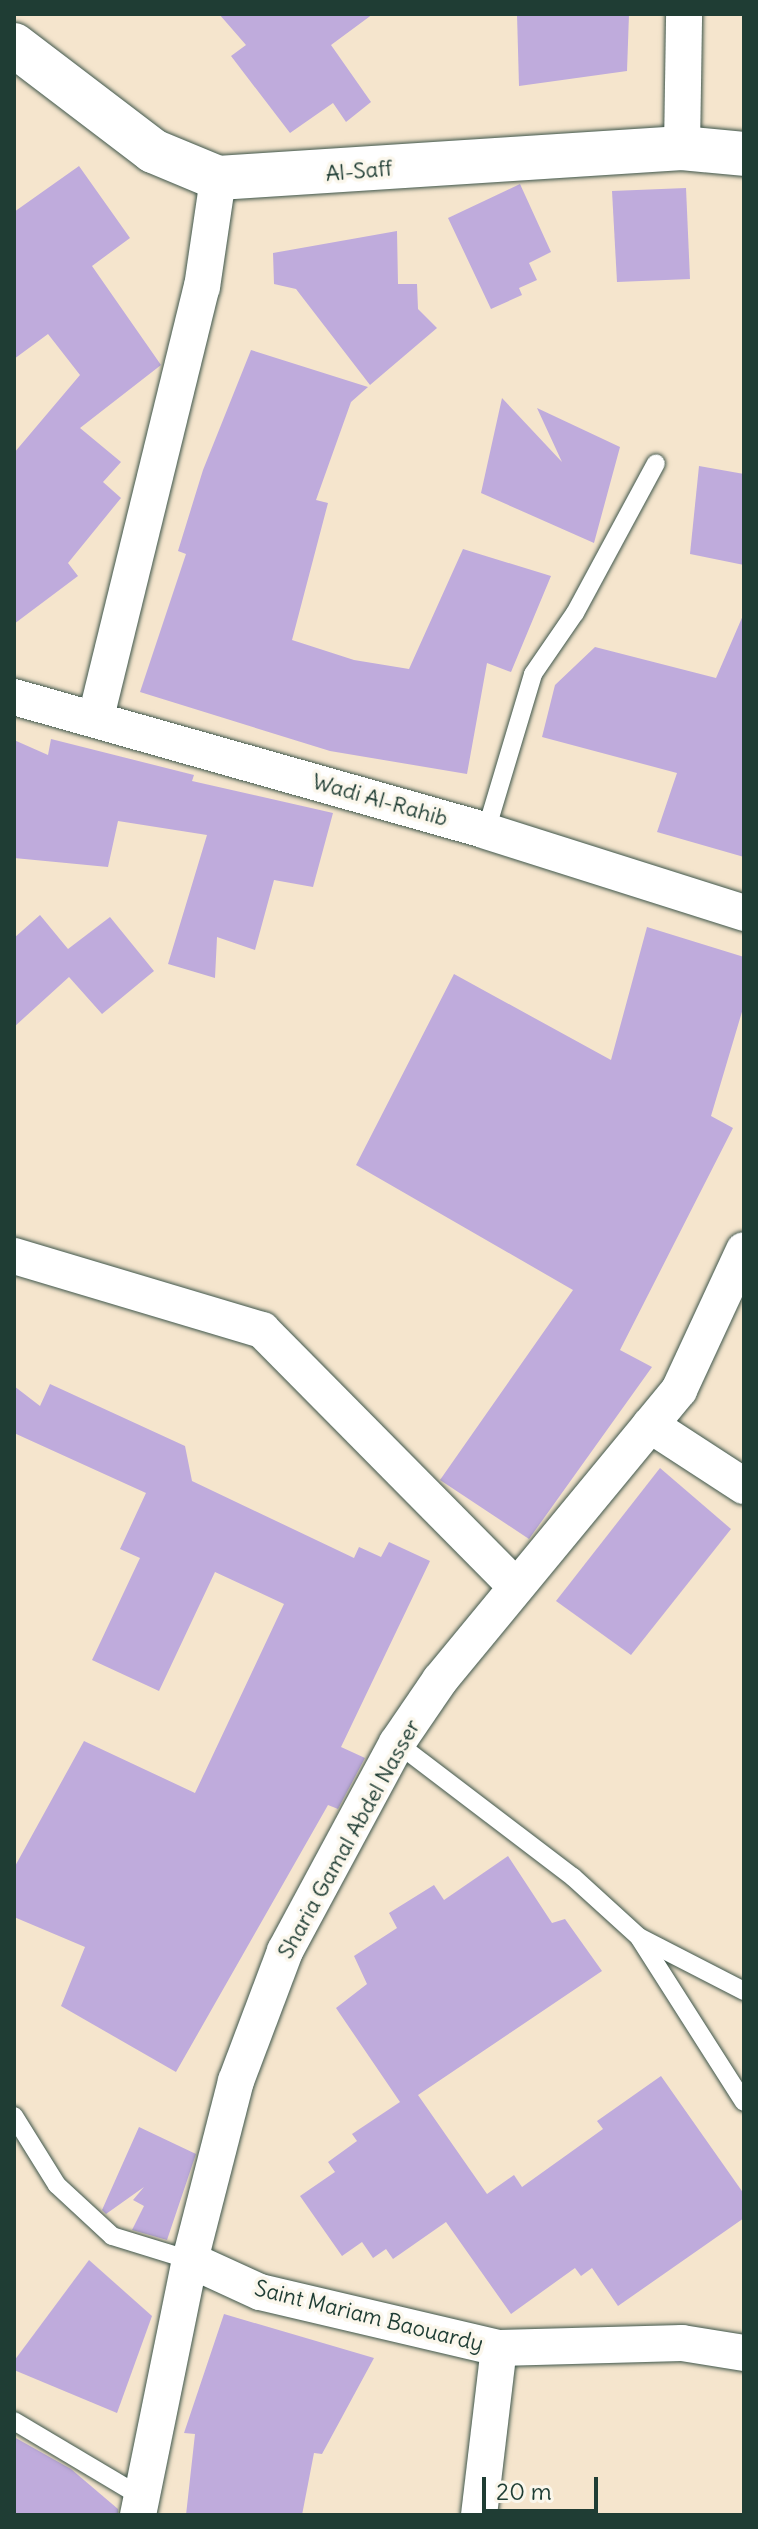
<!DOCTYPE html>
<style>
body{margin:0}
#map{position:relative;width:758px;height:2529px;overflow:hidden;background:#f5e5cd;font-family:Delius,sans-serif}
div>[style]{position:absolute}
.building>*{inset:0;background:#bfabdc}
.roads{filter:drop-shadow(0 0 2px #3f564b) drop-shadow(0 0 2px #3f564b)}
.service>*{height:18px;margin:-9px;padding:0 9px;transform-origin:9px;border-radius:9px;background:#fff}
.minor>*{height:36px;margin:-18px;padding:0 18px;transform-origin:18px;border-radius:18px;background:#fff}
.tertiary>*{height:44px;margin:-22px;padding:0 22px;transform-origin:22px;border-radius:22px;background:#fff}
span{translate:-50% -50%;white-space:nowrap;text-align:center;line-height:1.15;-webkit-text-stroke:7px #fbf7ec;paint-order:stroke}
.street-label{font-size:22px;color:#1f3d34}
.frame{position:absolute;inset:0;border:16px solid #1f3d34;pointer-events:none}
.scale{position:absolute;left:482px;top:2477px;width:116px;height:36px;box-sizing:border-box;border:4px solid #1f3d34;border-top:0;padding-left:10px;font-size:24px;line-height:28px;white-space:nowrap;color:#1f3d34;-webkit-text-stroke:6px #fbf7ec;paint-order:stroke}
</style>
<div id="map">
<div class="building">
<div style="clip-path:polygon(219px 14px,373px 14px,331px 45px,371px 102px,346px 122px,333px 103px,290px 133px,231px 56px,246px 45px)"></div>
<div style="clip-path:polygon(517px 14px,629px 14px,627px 71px,519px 86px)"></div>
<div style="clip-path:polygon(79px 166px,130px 238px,92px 266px,161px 365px,80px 428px,121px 462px,103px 482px,121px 498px,68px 563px,78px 576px,14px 624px,14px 453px,80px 375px,48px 334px,14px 359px,14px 212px)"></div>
<div style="clip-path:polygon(520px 184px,551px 252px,529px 263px,537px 280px,519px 288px,522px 295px,491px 309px,448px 218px)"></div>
<div style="clip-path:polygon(686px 188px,690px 279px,617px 282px,612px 191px)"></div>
<div style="clip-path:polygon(397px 231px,398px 284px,417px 284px,418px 309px,437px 328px,370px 385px,296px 289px,274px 284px,273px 253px)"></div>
<div style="clip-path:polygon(251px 350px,368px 387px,351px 402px,316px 500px,328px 503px,292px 640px,354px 660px,409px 669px,463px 549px,551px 576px,511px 672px,487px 663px,467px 774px,330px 751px,140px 692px,186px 554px,178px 551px,203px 470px)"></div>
<div style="clip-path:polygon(502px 398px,562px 462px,537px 408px,620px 447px,594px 543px,481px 493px)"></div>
<div style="clip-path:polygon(699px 466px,744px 474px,744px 565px,690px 554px)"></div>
<div style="clip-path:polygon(744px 613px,744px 857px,657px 832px,677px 773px,542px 737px,555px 685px,595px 647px,716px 678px)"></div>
<div style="clip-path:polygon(51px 739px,194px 775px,192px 781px,333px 813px,313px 887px,274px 880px,255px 950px,217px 937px,215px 978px,168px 964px,207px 835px,118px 821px,108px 867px,14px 858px,14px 740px,48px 755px)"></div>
<div style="clip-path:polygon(40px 915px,68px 949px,110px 917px,154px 971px,102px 1014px,69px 977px,14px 1027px,14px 938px)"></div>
<div style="clip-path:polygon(647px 927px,744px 957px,744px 1005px,711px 1116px,733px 1128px,620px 1350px,652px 1367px,529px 1539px,440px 1480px,573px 1290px,356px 1165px,454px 974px,611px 1060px)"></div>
<div style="clip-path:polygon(50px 1384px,185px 1446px,192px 1481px,354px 1558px,359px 1547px,381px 1557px,389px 1542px,430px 1561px,341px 1747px,365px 1758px,338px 1809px,328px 1805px,176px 2072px,61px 2006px,85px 1947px,14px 1917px,14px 1868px,84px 1741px,195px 1793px,284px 1604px,215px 1572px,159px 1691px,92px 1660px,140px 1558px,120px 1549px,146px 1493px,14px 1433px,14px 1386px,40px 1406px)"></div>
<div style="clip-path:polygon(660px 1468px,731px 1529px,631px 1655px,556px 1601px)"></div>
<div style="clip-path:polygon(508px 1856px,552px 1923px,565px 1919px,602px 1971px,418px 2095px,487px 2194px,514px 2175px,522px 2187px,603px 2129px,597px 2121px,661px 2076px,744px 2194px,744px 2218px,618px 2306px,592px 2268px,581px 2276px,575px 2268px,511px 2314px,446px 2222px,393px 2259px,386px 2249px,373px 2258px,362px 2242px,342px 2256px,300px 2196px,335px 2172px,328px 2162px,357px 2141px,352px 2134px,400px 2102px,336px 2008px,367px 1984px,354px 1956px,397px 1928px,389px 1913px,434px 1885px,444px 1900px)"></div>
<div style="clip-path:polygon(139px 2127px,196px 2154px,167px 2240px,132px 2230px,144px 2206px,133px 2200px,144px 2187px,106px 2214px,102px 2210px)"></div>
<div style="clip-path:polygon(89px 2260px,152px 2316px,117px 2413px,14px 2370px,14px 2361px)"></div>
<div style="clip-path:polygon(224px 2314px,374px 2358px,322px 2454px,314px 2453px,302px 2515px,186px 2515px,195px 2434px,184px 2433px)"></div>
<div style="clip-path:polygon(14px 2437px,71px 2469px,118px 2509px,118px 2515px,14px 2515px)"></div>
</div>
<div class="roads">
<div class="service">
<div style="left:486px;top:831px;width:164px;rotate:-73.3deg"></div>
<div style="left:533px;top:674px;width:74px;rotate:-55.5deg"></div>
<div style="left:575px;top:613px;width:170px;rotate:-61.6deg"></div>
<div style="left:397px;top:1743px;width:221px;rotate:37.3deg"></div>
<div style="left:573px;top:1877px;width:89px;rotate:42.3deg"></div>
<div style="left:639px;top:1937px;width:118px;rotate:27.2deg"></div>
<div style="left:640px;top:1939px;width:193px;rotate:57.5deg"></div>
<div style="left:14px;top:2116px;width:81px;rotate:58.1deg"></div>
<div style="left:57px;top:2185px;width:75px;rotate:42.8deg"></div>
<div style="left:112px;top:2236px;width:82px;rotate:17.1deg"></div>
<div style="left:14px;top:2421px;width:144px;rotate:30.8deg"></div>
</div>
<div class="minor">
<div style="left:682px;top:148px;width:134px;rotate:-89.1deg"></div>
<div style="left:14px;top:697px;width:491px;rotate:15.8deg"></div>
<div style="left:486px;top:831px;width:271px;rotate:17.6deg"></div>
<div style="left:96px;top:717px;width:443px;rotate:-76.2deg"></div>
<div style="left:202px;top:287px;width:110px;rotate:-81.6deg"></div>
<div style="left:14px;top:1256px;width:259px;rotate:16.6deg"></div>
<div style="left:262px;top:1330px;width:361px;rotate:45.3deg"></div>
<div style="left:650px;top:1425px;width:112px;rotate:33deg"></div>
<div style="left:190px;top:2260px;width:77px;rotate:24.6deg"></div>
<div style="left:260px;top:2292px;width:245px;rotate:13.2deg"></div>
<div style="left:499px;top:2348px;width:183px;rotate:-1.6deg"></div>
<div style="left:682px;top:2343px;width:63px;rotate:9.2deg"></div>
<div style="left:138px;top:2515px;width:260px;rotate:-78.5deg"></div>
<div style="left:190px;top:2260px;width:185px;rotate:-75.6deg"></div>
<div style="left:236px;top:2081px;width:139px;rotate:-69.3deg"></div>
<div style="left:285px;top:1951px;width:236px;rotate:-61.7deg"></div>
<div style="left:397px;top:1743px;width:76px;rotate:-55.7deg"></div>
<div style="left:440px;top:1680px;width:376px;rotate:-50.5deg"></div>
<div style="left:679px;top:1390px;width:154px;rotate:-65.1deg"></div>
<div style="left:479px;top:2515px;width:168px;rotate:-83.2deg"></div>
</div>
<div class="tertiary">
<div style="left:14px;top:45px;width:175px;rotate:37.3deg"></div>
<div style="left:153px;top:151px;width:70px;rotate:22.6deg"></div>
<div style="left:218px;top:178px;width:465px;rotate:-3.7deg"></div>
<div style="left:682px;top:148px;width:62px;rotate:5.5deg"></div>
</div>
</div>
<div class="street-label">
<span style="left:359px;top:171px;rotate:-5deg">Al-Saff</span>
<span style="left:380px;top:800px;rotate:16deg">Wadi Al-Rahib</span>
<span style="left:349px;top:1839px;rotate:-61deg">Sharia Gamal Abdel Nasser</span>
<span style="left:369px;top:2316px;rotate:14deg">Saint Mariam Baouardy</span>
</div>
<div class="frame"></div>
<div class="scale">20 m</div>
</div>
